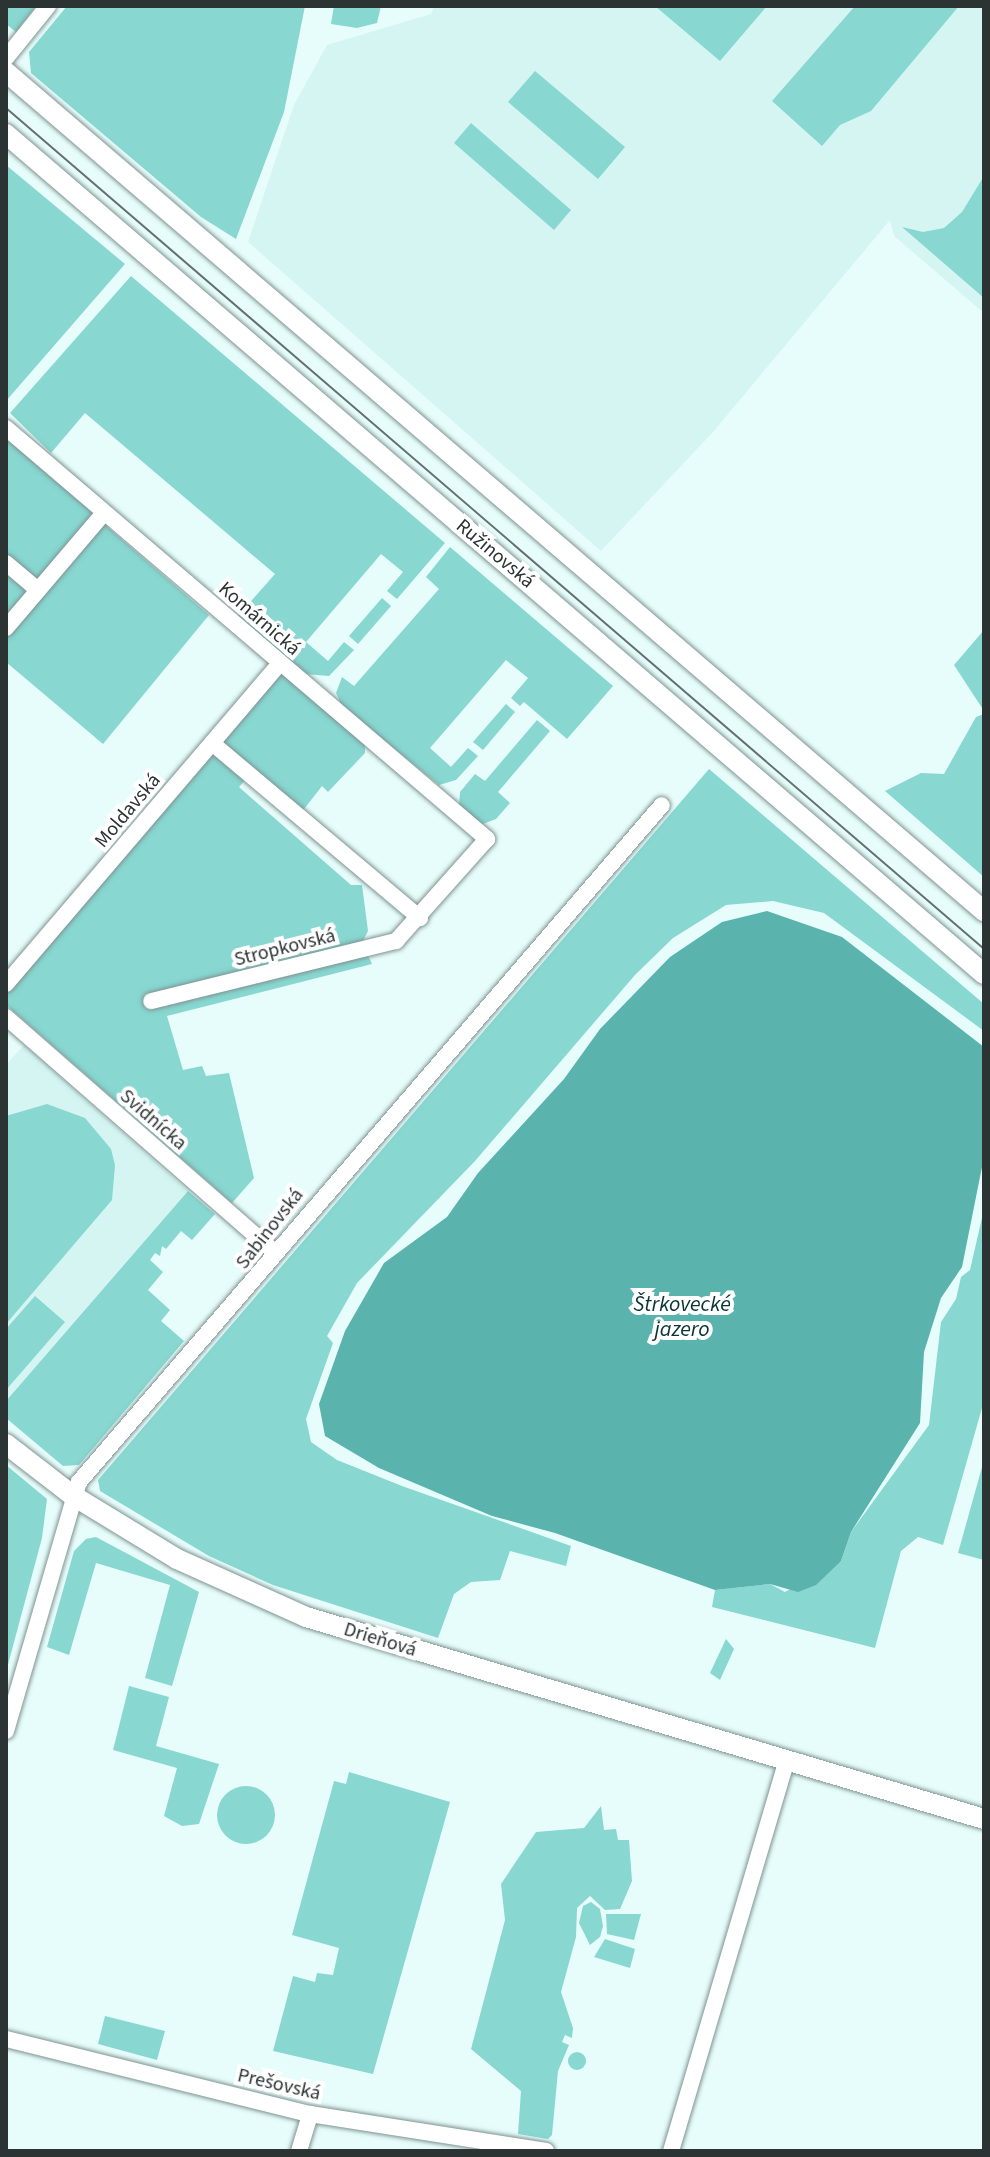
<!DOCTYPE html>
<meta charset="utf-8">
<style>
body{margin:0}
#map{position:relative;width:990px;height:2157px;overflow:hidden;background:#e7fdfb;font-family:"Source Sans 3",sans-serif}
div>[style]{position:absolute}
.built>*{inset:0;background:#d4f5f2}
.green>*{inset:0;background:#88d7d1}
.round{border-radius:50%}
.water>*{inset:0;background:#5bb3ad}
.roads{filter:drop-shadow(0 0 2px #7e9391) drop-shadow(0 0 2px #7e9391)}
.minor>*{height:16px;margin:-8px;padding:0 8px;transform-origin:8px;border-radius:8px;background:#fff}
.tertiary>*{height:20px;margin:-10px;padding:0 10px;transform-origin:10px;border-radius:10px;background:#fff}
.tram>*{height:2px;margin:-1px;padding:0 1px;transform-origin:1px;border-radius:1px;background:#647170}
span{translate:-50% -50%;white-space:nowrap;text-align:center;line-height:1.15;-webkit-text-stroke:8px #fff;paint-order:stroke}
.street-label{font-size:20px;color:#2b3433}
.water-label{font-size:22px;color:#093533;font-style:italic}
.frame{position:absolute;inset:0;border:8px solid #2b3433;pointer-events:none}
</style>
<div id="map">
<div class="built">
<div style="clip-path:polygon(434px 6px,984px 6px,984px 313px,894px 236px,890px 220px,713px 432px,601px 551px,248px 242px,294px 105px,327px 45px,431px 14px)"></div>
<div style="clip-path:polygon(24px 1045px,188px 1191px,6px 1401px,6px 1065px)"></div>
</div>
<div class="green">
<div style="clip-path:polygon(6px 6px,36px 6px,16px 32px,6px 24px)"></div>
<div style="clip-path:polygon(67px 6px,305px 6px,284px 112px,236px 239px,201px 217px,31px 73px,29px 52px)"></div>
<div style="clip-path:polygon(334px 6px,381px 6px,377px 23px,357px 28px,331px 24px)"></div>
<div style="clip-path:polygon(655px 6px,767px 6px,720px 61px)"></div>
<div style="clip-path:polygon(855px 6px,959px 6px,871px 111px,840px 125px,822px 146px,772px 101px)"></div>
<div style="clip-path:polygon(535px 71px,625px 147px,598px 179px,508px 102px)"></div>
<div style="clip-path:polygon(471px 123px,571px 210px,554px 230px,454px 143px)"></div>
<div style="clip-path:polygon(6px 165px,125px 264px,6px 401px)"></div>
<div style="clip-path:polygon(984px 176px,983px 215px,984px 298px,902px 227px,923px 232px,944px 228px,962px 212px)"></div>
<div style="clip-path:polygon(131px 276px,445px 543px,397px 599px,387px 591px,403px 572px,381px 554px,306px 642px,328px 661px,344px 642px,354px 650px,329px 676px,305px 674px,238px 616px,275px 574px,85px 413px,51px 453px,10px 413px)"></div>
<div style="clip-path:polygon(6px 436px,97px 515px,38px 586px,6px 559px)"></div>
<div style="clip-path:polygon(104px 524px,209px 615px,103px 744px,6px 662px,6px 635px)"></div>
<div style="clip-path:polygon(450px 547px,613px 686px,567px 739px,524px 702px,520px 706px,511px 698px,528px 678px,506px 660px,430px 748px,451px 767px,468px 748px,478px 756px,456px 780px,439px 785px,342px 706px,336px 693px,342px 677px,354px 686px,439px 589px,426px 577px)"></div>
<div style="clip-path:polygon(6px 568px,23px 583px,25px 593px,6px 620px)"></div>
<div style="clip-path:polygon(382px 598px,391px 606px,358px 644px,349px 636px)"></div>
<div style="clip-path:polygon(984px 630px,984px 711px,954px 665px)"></div>
<div style="clip-path:polygon(281px 668px,365px 740px,365px 753px,328px 792px,322px 786px,301px 813px,217px 743px)"></div>
<div style="clip-path:polygon(506px 704px,515px 712px,483px 750px,473px 742px)"></div>
<div style="clip-path:polygon(984px 714px,984px 877px,885px 791px,921px 773px,944px 774px,976px 717px)"></div>
<div style="clip-path:polygon(537px 720px,550px 731px,498px 792px,510px 803px,496px 819px,483px 824px,469px 819px,459px 806px,460px 792px,475px 774px,485px 781px)"></div>
<div style="clip-path:polygon(211px 747px,247px 778px,239px 787px,351px 885px,362px 885px,368px 931px,362px 943px,372px 964px,167px 1016px,183px 1070px,202px 1066px,206px 1076px,229px 1073px,254px 1178px,232px 1203px,6px 1005px,6px 990px)"></div>
<div style="clip-path:polygon(709px 769px,984px 1004px,984px 1031px,824px 913px,773px 901px,726px 905px,673px 938px,635px 975px,475px 1161px,357px 1283px,327px 1336px,333px 1343px,306px 1419px,311px 1442px,337px 1460px,402px 1486px,571px 1546px,566px 1566px,510px 1551px,500px 1580px,471px 1582px,454px 1594px,438px 1638px,273px 1585px,209px 1556px,100px 1491px,98px 1480px)"></div>
<div style="clip-path:polygon(47px 1104px,85px 1118px,111px 1149px,115px 1165px,112px 1200px,6px 1324px,6px 1116px)"></div>
<div style="clip-path:polygon(188px 1191px,215px 1214px,192px 1240px,181px 1231px,166px 1249px,162px 1246px,160px 1256px,155px 1253px,150px 1260px,163px 1272px,148px 1290px,170px 1310px,161px 1321px,184px 1341px,79px 1465px,63px 1466px,6px 1418px,6px 1401px)"></div>
<div style="clip-path:polygon(984px 1209px,984px 1401px,943px 1545px,918px 1537px,901px 1551px,875px 1648px,712px 1607px,715px 1590px,770px 1584px,785px 1592px,841px 1561px,851px 1532px,929px 1425px,941px 1322px,956px 1299px,961px 1277px,970px 1270px)"></div>
<div style="clip-path:polygon(35px 1296px,65px 1322px,6px 1390px,6px 1329px)"></div>
<div style="clip-path:polygon(984px 1460px,984px 1560px,958px 1553px)"></div>
<div style="clip-path:polygon(6px 1465px,47px 1499px,42px 1538px,6px 1672px)"></div>
<div style="clip-path:polygon(96px 1537px,199px 1592px,172px 1686px,145px 1678px,170px 1585px,96px 1563px,69px 1655px,47px 1647px,74px 1551px,86px 1539px)"></div>
<div style="clip-path:polygon(726px 1639px,734px 1649px,720px 1680px,710px 1673px)"></div>
<div style="clip-path:polygon(129px 1686px,169px 1697px,156px 1746px,219px 1764px,199px 1824px,182px 1826px,164px 1816px,177px 1768px,113px 1750px)"></div>
<div style="clip-path:polygon(349px 1772px,450px 1802px,373px 2074px,273px 2051px,293px 1976px,315px 1982px,317px 1973px,333px 1975px,339px 1948px,292px 1935px,334px 1781px,346px 1784px)"></div>
<div class="round" style="left:217px;top:1786px;width:58px;height:58px"></div>
<div style="clip-path:polygon(601px 1806px,604px 1830px,616px 1829px,618px 1840px,629px 1840px,632px 1881px,620px 1909px,605px 1910px,590px 1896px,577px 1908px,576px 1937px,561px 1992px,573px 2028px,572px 2038px,565px 2035px,562px 2042px,569px 2045px,558px 2071px,552px 2135px,548px 2139px,518px 2134px,521px 2091px,471px 2049px,505px 1920px,501px 1884px,536px 1832px,584px 1828px)"></div>
<div style="clip-path:polygon(591px 1902px,600px 1909px,603px 1926px,600px 1937px,590px 1945px,579px 1923px,583px 1906px)"></div>
<div style="clip-path:polygon(606px 1914px,641px 1914px,634px 1940px,607px 1934px)"></div>
<div style="clip-path:polygon(605px 1939px,635px 1949px,630px 1968px,594px 1957px)"></div>
<div style="clip-path:polygon(105px 2016px,165px 2031px,157px 2060px,98px 2044px)"></div>
<div class="round" style="left:568px;top:2052px;width:18px;height:18px"></div>
</div>
<div class="water">
<div style="clip-path:polygon(767px 911px,842px 937px,984px 1047px,984px 1157px,962px 1267px,941px 1298px,924px 1352px,920px 1423px,851px 1532px,841px 1561px,816px 1585px,798px 1592px,770px 1584px,715px 1590px,555px 1533px,492px 1516px,379px 1468px,325px 1436px,319px 1404px,345px 1331px,384px 1263px,447px 1217px,478px 1173px,564px 1079px,600px 1029px,670px 957px,722px 922px)"></div>
</div>
<div class="roads">
<div class="minor">
<div style="left:6px;top:58px;width:67px;rotate:-51.1deg"></div>
<div style="left:6px;top:428px;width:633px;rotate:40.51deg"></div>
<div style="left:487px;top:839px;width:137px;rotate:131.7deg"></div>
<div style="left:396px;top:941px;width:252px;rotate:166.2deg"></div>
<div style="left:6px;top:563px;width:42px;rotate:40.2deg"></div>
<div style="left:6px;top:628px;width:151px;rotate:-49.6deg"></div>
<div style="left:212px;top:743px;width:272px;rotate:40.1deg"></div>
<div style="left:6px;top:984px;width:422px;rotate:-49.5deg"></div>
<div style="left:6px;top:1017px;width:356px;rotate:41.2deg"></div>
<div style="left:6px;top:1731px;width:259px;rotate:-73.7deg"></div>
<div style="left:79px;top:1482px;width:893px;rotate:-49.27deg"></div>
<div style="left:6px;top:2039px;width:313px;rotate:13.9deg"></div>
<div style="left:310px;top:2114px;width:239px;rotate:8.9deg"></div>
<div style="left:299px;top:2151px;width:39px;rotate:-73deg"></div>
<div style="left:671px;top:2151px;width:405px;rotate:-73.5deg"></div>
</div>
<div class="tertiary">
<div style="left:6px;top:72px;width:1289px;rotate:40.63deg"></div>
<div style="left:6px;top:134px;width:1289px;rotate:40.66deg"></div>
<div style="left:6px;top:1444px;width:83px;rotate:37.7deg"></div>
<div style="left:72px;top:1495px;width:123px;rotate:31.4deg"></div>
<div style="left:177px;top:1559px;width:141px;rotate:24.2deg"></div>
<div style="left:306px;top:1617px;width:707px;rotate:16.59deg"></div>
</div>
</div>
<div class="tram">
<div style="left:6px;top:108px;width:1290px;rotate:40.69deg"></div>
</div>
<div class="street-label">
<span style="left:495px;top:554px;rotate:40deg">Ružinovská</span>
<span style="left:259px;top:619px;rotate:41deg">Komárnická</span>
<span style="left:128px;top:811px;rotate:-50deg">Moldavská</span>
<span style="left:285px;top:948px;rotate:-14deg">Stropkovská</span>
<span style="left:153px;top:1120px;rotate:41deg">Svidnícka</span>
<span style="left:270px;top:1229px;rotate:-52deg">Sabinovská</span>
<span style="left:380px;top:1640px;rotate:17deg">Drieňová</span>
<span style="left:279px;top:2085px;rotate:13deg">Prešovská</span>
</div>
<div class="water-label">
<span style="left:682px;top:1317px">Štrkovecké<br>jazero</span>
</div>
<div class="frame"></div>
</div>
